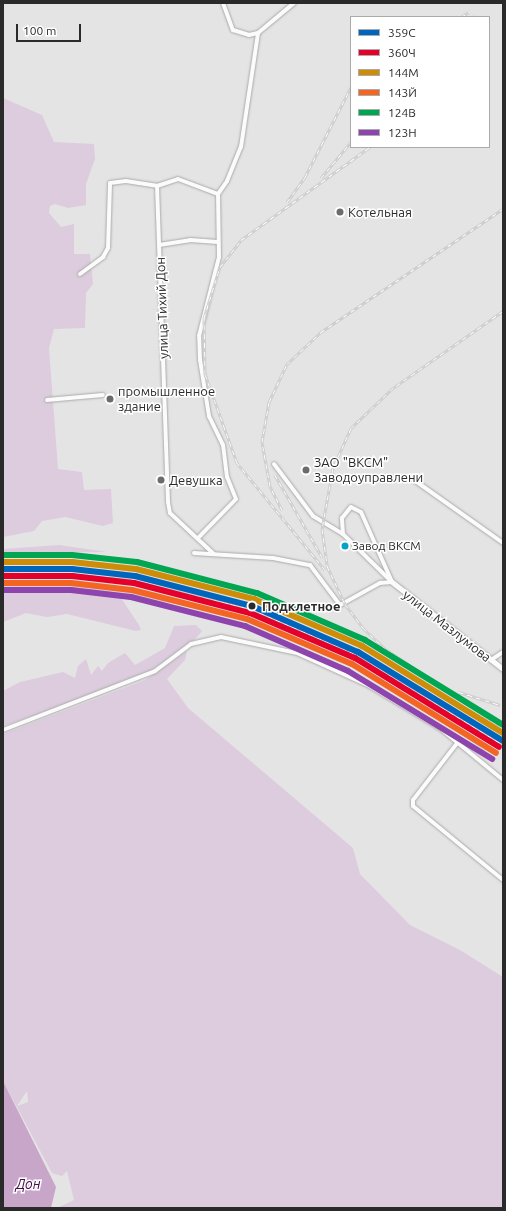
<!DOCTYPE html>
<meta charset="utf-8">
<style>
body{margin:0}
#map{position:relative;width:506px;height:1211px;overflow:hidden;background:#e5e4e5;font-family:Ubuntu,sans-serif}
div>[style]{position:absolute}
.green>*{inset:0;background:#dcccdd}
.water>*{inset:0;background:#c7a6c9}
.roads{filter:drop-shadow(0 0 1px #abaaab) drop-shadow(0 0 1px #abaaab)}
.minor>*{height:4px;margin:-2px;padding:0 2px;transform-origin:2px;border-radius:2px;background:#fbfbfb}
.tertiary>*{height:5px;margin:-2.5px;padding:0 2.5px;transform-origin:2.5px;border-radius:2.5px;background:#fbfbfb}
.rail>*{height:3px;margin-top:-1.5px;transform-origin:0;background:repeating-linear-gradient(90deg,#fff 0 4.5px,#cfcecf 0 9px);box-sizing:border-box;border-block:1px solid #cfcecf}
.rail-1>*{height:6px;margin:-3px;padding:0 3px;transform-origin:3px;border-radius:3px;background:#0065bd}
.rail-2>*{height:6px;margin:-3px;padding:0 3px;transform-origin:3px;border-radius:3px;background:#e4002b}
.rail-3>*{height:6px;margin:-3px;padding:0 3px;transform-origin:3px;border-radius:3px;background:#ce8d09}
.rail-4>*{height:6px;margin:-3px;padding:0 3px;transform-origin:3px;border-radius:3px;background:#f26522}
.rail-5>*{height:6px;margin:-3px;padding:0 3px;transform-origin:3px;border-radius:3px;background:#00a651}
.rail-6>*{height:6px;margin:-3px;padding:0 3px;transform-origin:3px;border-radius:3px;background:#8e44ad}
.dots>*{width:11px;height:11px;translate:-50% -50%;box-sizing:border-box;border:2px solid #fff;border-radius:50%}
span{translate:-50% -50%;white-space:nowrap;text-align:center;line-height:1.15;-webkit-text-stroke:3px #fff;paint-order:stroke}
.bus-label{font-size:12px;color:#2b2a2b}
.left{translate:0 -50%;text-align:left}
.poi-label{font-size:13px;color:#2b2a2b}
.street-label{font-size:13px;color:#2b2a2b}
.stop-label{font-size:13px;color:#2b2a2b;font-weight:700}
.water-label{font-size:14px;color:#460e4b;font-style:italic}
.frame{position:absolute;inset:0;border:4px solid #2b2a2b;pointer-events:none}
.legend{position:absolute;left:350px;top:16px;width:140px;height:132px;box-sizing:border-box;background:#fff;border:1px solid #aaa;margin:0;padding:5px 7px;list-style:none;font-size:12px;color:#2b2a2b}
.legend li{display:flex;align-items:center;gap:8px;height:20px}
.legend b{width:20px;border:1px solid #aaa}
.scale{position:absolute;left:16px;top:24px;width:65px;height:18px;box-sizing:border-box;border:2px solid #2b2a2b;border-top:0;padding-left:5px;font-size:12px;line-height:14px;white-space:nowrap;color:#2b2a2b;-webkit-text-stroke:3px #fff;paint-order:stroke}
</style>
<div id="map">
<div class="green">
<div style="clip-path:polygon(3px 98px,42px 115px,54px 142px,94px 144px,95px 159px,86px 184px,86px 205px,68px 208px,55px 204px,50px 206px,49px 213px,61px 227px,74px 224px,74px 254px,90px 254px,93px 284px,86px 293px,85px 328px,54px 329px,49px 348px,58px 469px,82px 472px,84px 490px,111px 489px,113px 523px,103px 526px,65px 517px,42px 521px,34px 531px,3px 537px)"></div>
<div style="clip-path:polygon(59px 545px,107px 552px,3px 553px,3px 549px)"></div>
<div style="clip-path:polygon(3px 585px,113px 586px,169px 599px,173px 603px,121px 598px,139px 625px,141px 630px,136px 631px,67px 614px,47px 617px,26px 613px,3px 622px)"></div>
<div style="clip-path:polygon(196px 625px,202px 631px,191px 644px,136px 680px,3px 726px,3px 691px,20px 682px,63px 672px,75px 678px,78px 666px,86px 659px,91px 675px,98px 666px,102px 671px,108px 663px,125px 653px,135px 665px,165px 648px,174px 626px)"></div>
<div style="clip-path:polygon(evenodd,187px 651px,185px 660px,167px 679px,188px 708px,353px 848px,360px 874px,410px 925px,460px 950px,503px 977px,503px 1208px,57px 1208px,74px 1200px,67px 1171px,62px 1176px,52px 1173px,3px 1081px,3px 734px,145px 680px,187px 651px,27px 1091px,28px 1102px,17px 1106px,27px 1091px)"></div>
</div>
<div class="water">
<div style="clip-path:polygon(3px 1081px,56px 1187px,51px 1208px,3px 1208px)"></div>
</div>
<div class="roads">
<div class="minor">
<div style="left:223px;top:3px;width:29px;rotate:70deg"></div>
<div style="left:233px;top:30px;width:17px;rotate:17deg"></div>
<div style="left:249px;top:35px;width:9px;rotate:-13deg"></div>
<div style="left:157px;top:186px;width:316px;rotate:88deg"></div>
<div style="left:168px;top:502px;width:11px;rotate:80deg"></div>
<div style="left:170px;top:513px;width:60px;rotate:43deg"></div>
<div style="left:159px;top:245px;width:31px;rotate:-9deg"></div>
<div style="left:190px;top:240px;width:28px;rotate:4deg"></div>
<div style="left:80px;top:274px;width:29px;rotate:-36deg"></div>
<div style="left:103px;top:257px;width:10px;rotate:-61deg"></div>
<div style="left:108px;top:248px;width:65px;rotate:-88.2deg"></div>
<div style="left:110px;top:183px;width:16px;rotate:-7deg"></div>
<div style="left:126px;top:181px;width:31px;rotate:9deg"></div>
<div style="left:157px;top:186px;width:22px;rotate:-18deg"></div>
<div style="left:178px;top:179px;width:43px;rotate:20.6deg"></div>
<div style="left:47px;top:400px;width:56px;rotate:-5.1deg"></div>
<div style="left:274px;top:464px;width:65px;rotate:53.1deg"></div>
<div style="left:313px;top:516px;width:35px;rotate:31deg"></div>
<div style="left:414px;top:480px;width:109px;rotate:35.3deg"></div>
<div style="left:351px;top:507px;width:11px;rotate:27deg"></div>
<div style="left:361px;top:512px;width:77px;rotate:66.1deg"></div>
<div style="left:392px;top:582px;width:69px;rotate:-135.6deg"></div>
<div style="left:343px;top:534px;width:16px;rotate:-94deg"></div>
<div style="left:342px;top:518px;width:14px;rotate:-51deg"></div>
<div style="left:198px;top:538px;width:54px;rotate:-45.7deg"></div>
<div style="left:236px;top:499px;width:24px;rotate:-112deg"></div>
<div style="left:227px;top:477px;width:32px;rotate:-97deg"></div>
<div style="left:223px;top:445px;width:32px;rotate:-116deg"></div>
<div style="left:209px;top:416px;width:57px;rotate:-99.1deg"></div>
<div style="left:200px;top:360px;width:24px;rotate:-92deg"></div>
<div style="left:199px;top:336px;width:81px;rotate:-75.8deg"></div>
<div style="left:219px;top:257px;width:63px;rotate:-90.9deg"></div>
<div style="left:218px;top:194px;width:16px;rotate:-55deg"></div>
<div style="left:227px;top:181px;width:37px;rotate:-68deg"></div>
<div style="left:241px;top:147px;width:115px;rotate:-81.5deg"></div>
<div style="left:258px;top:33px;width:47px;rotate:-39.8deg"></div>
<div style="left:194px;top:553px;width:79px;rotate:3.6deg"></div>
<div style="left:273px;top:558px;width:38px;rotate:11deg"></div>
<div style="left:310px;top:565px;width:50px;rotate:53.1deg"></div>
<div style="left:340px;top:605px;width:46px;rotate:-28.8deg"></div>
<div style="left:380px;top:583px;width:12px;rotate:-5deg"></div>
<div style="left:491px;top:660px;width:14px;rotate:-34deg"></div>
<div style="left:3px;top:730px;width:163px;rotate:-21.2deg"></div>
<div style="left:155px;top:671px;width:45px;rotate:-36.9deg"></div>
<div style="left:191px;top:644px;width:31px;rotate:-13deg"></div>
<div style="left:221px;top:637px;width:78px;rotate:11.9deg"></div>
<div style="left:297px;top:653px;width:78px;rotate:24.3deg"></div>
<div style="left:368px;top:685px;width:85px;rotate:31.1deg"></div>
<div style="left:441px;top:729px;width:80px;rotate:39.4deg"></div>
<div style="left:458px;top:742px;width:73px;rotate:127.8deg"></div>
<div style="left:413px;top:800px;width:6px;rotate:90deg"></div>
<div style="left:413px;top:806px;width:117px;rotate:39.4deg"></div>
</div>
<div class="tertiary">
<div style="left:392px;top:582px;width:141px;rotate:38.1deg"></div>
</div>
</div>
<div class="rail">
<div style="left:461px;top:17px;width:9px;rotate:-32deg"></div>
<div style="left:473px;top:17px;width:2px;rotate:-27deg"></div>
<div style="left:321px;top:178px;width:47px;rotate:-50.2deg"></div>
<div style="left:287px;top:202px;width:31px;rotate:-54deg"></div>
<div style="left:305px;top:177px;width:101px;rotate:-62.9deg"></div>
<div style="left:503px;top:311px;width:134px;rotate:145deg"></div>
<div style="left:393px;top:388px;width:58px;rotate:136.4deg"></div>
<div style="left:351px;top:428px;width:44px;rotate:114.2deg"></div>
<div style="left:333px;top:468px;width:62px;rotate:100.2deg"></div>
<div style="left:322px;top:529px;width:37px;rotate:82deg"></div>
<div style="left:327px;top:566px;width:42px;rotate:64.7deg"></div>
<div style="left:345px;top:604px;width:30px;rotate:53deg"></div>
<div style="left:363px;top:628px;width:33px;rotate:43deg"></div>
<div style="left:387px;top:650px;width:140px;rotate:33.9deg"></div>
<div style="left:275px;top:475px;width:95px;rotate:60.2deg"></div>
<div style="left:282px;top:510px;width:27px;rotate:-117deg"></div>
<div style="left:270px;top:486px;width:45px;rotate:-100.3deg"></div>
<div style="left:262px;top:442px;width:41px;rotate:-80.1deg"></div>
<div style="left:269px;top:402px;width:42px;rotate:-64.7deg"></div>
<div style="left:287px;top:364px;width:47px;rotate:-43.3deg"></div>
<div style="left:321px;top:332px;width:220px;rotate:-34.1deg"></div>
<div style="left:325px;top:570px;width:139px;rotate:-129.4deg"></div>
<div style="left:237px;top:463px;width:95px;rotate:-109.8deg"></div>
<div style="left:205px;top:374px;width:56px;rotate:-91deg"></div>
<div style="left:204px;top:318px;width:53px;rotate:-72.6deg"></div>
<div style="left:220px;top:267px;width:34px;rotate:-52deg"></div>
<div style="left:241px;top:240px;width:159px;rotate:-35.8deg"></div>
<div style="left:3px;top:573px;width:123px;rotate:2.8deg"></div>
<div style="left:126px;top:579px;width:129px;rotate:13.5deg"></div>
<div style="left:251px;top:609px;width:107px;rotate:23.2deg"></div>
<div style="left:349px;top:651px;width:180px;rotate:31.4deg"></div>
<div style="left:459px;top:692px;width:43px;rotate:17.6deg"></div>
<div style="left:415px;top:698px;width:87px;rotate:36.1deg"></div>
</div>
<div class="rail-1">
<div style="left:3px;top:569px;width:69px"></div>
<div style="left:72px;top:569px;width:63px;rotate:6.3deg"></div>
<div style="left:135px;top:576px;width:121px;rotate:14.4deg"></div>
<div style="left:252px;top:606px;width:116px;rotate:23.5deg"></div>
<div style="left:358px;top:652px;width:170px;rotate:31.5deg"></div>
</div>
<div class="rail-2">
<div style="left:3px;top:576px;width:69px"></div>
<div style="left:72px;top:576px;width:62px;rotate:6.4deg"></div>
<div style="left:134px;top:583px;width:120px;rotate:14.5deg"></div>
<div style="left:250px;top:613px;width:114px;rotate:23.2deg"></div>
<div style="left:355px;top:658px;width:169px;rotate:31.7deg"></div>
</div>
<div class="rail-3">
<div style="left:3px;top:562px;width:69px"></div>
<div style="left:72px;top:562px;width:64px;rotate:6.2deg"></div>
<div style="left:136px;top:569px;width:122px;rotate:14.3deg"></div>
<div style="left:254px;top:599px;width:118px;rotate:23.5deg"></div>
<div style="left:362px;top:646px;width:166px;rotate:31.7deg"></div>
</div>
<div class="rail-4">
<div style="left:3px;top:583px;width:68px"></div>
<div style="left:71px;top:583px;width:61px;rotate:6.5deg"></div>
<div style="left:132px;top:590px;width:119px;rotate:14.2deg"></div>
<div style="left:247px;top:619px;width:114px;rotate:23.2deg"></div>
<div style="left:352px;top:664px;width:169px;rotate:31.7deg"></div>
</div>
<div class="rail-5">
<div style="left:3px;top:555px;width:69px"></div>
<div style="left:72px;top:555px;width:65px;rotate:6.1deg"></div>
<div style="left:137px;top:562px;width:124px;rotate:14.5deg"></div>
<div style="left:257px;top:593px;width:118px;rotate:23.5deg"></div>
<div style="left:365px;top:640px;width:162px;rotate:31.6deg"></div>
</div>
<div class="rail-6">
<div style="left:3px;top:590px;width:68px"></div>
<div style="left:71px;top:590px;width:60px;rotate:6.7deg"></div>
<div style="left:131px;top:597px;width:118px;rotate:14.3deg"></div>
<div style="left:245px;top:626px;width:112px;rotate:23.6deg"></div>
<div style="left:348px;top:671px;width:169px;rotate:31.4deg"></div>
</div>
<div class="dots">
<div style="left:340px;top:212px;background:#6c6b6c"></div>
<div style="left:110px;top:399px;background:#6c6b6c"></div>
<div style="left:306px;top:470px;background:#6c6b6c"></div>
<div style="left:161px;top:480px;background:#6c6b6c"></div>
<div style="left:345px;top:546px;background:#02a3c6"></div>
<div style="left:252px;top:606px;background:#2b2a2b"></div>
</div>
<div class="bus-label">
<span class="left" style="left:352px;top:546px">Завод ВКСМ</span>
</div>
<div class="poi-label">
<span class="left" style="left:348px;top:212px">Котельная</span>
<span class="left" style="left:118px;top:399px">промышленное<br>здание</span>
<span class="left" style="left:314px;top:470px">ЗАО "ВКСМ"<br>Заводоуправлени</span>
<span class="left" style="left:169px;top:480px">Девушка</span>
</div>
<div class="street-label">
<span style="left:162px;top:308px;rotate:-92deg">улица Тихий Дон</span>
<span style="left:447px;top:626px;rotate:38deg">улица Мазлумова</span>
</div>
<div class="stop-label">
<span class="left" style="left:262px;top:606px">Подклетное</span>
</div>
<div class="water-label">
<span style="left:28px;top:1184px">Дон</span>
</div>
<div class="frame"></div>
<ul class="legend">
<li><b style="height:5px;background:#0065bd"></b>359С</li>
<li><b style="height:5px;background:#e4002b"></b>360Ч</li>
<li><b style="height:5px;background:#ce8d09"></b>144М</li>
<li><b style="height:5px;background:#f26522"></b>143Й</li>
<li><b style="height:5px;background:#00a651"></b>124В</li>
<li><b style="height:5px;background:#8e44ad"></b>123Н</li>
</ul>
<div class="scale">100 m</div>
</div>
